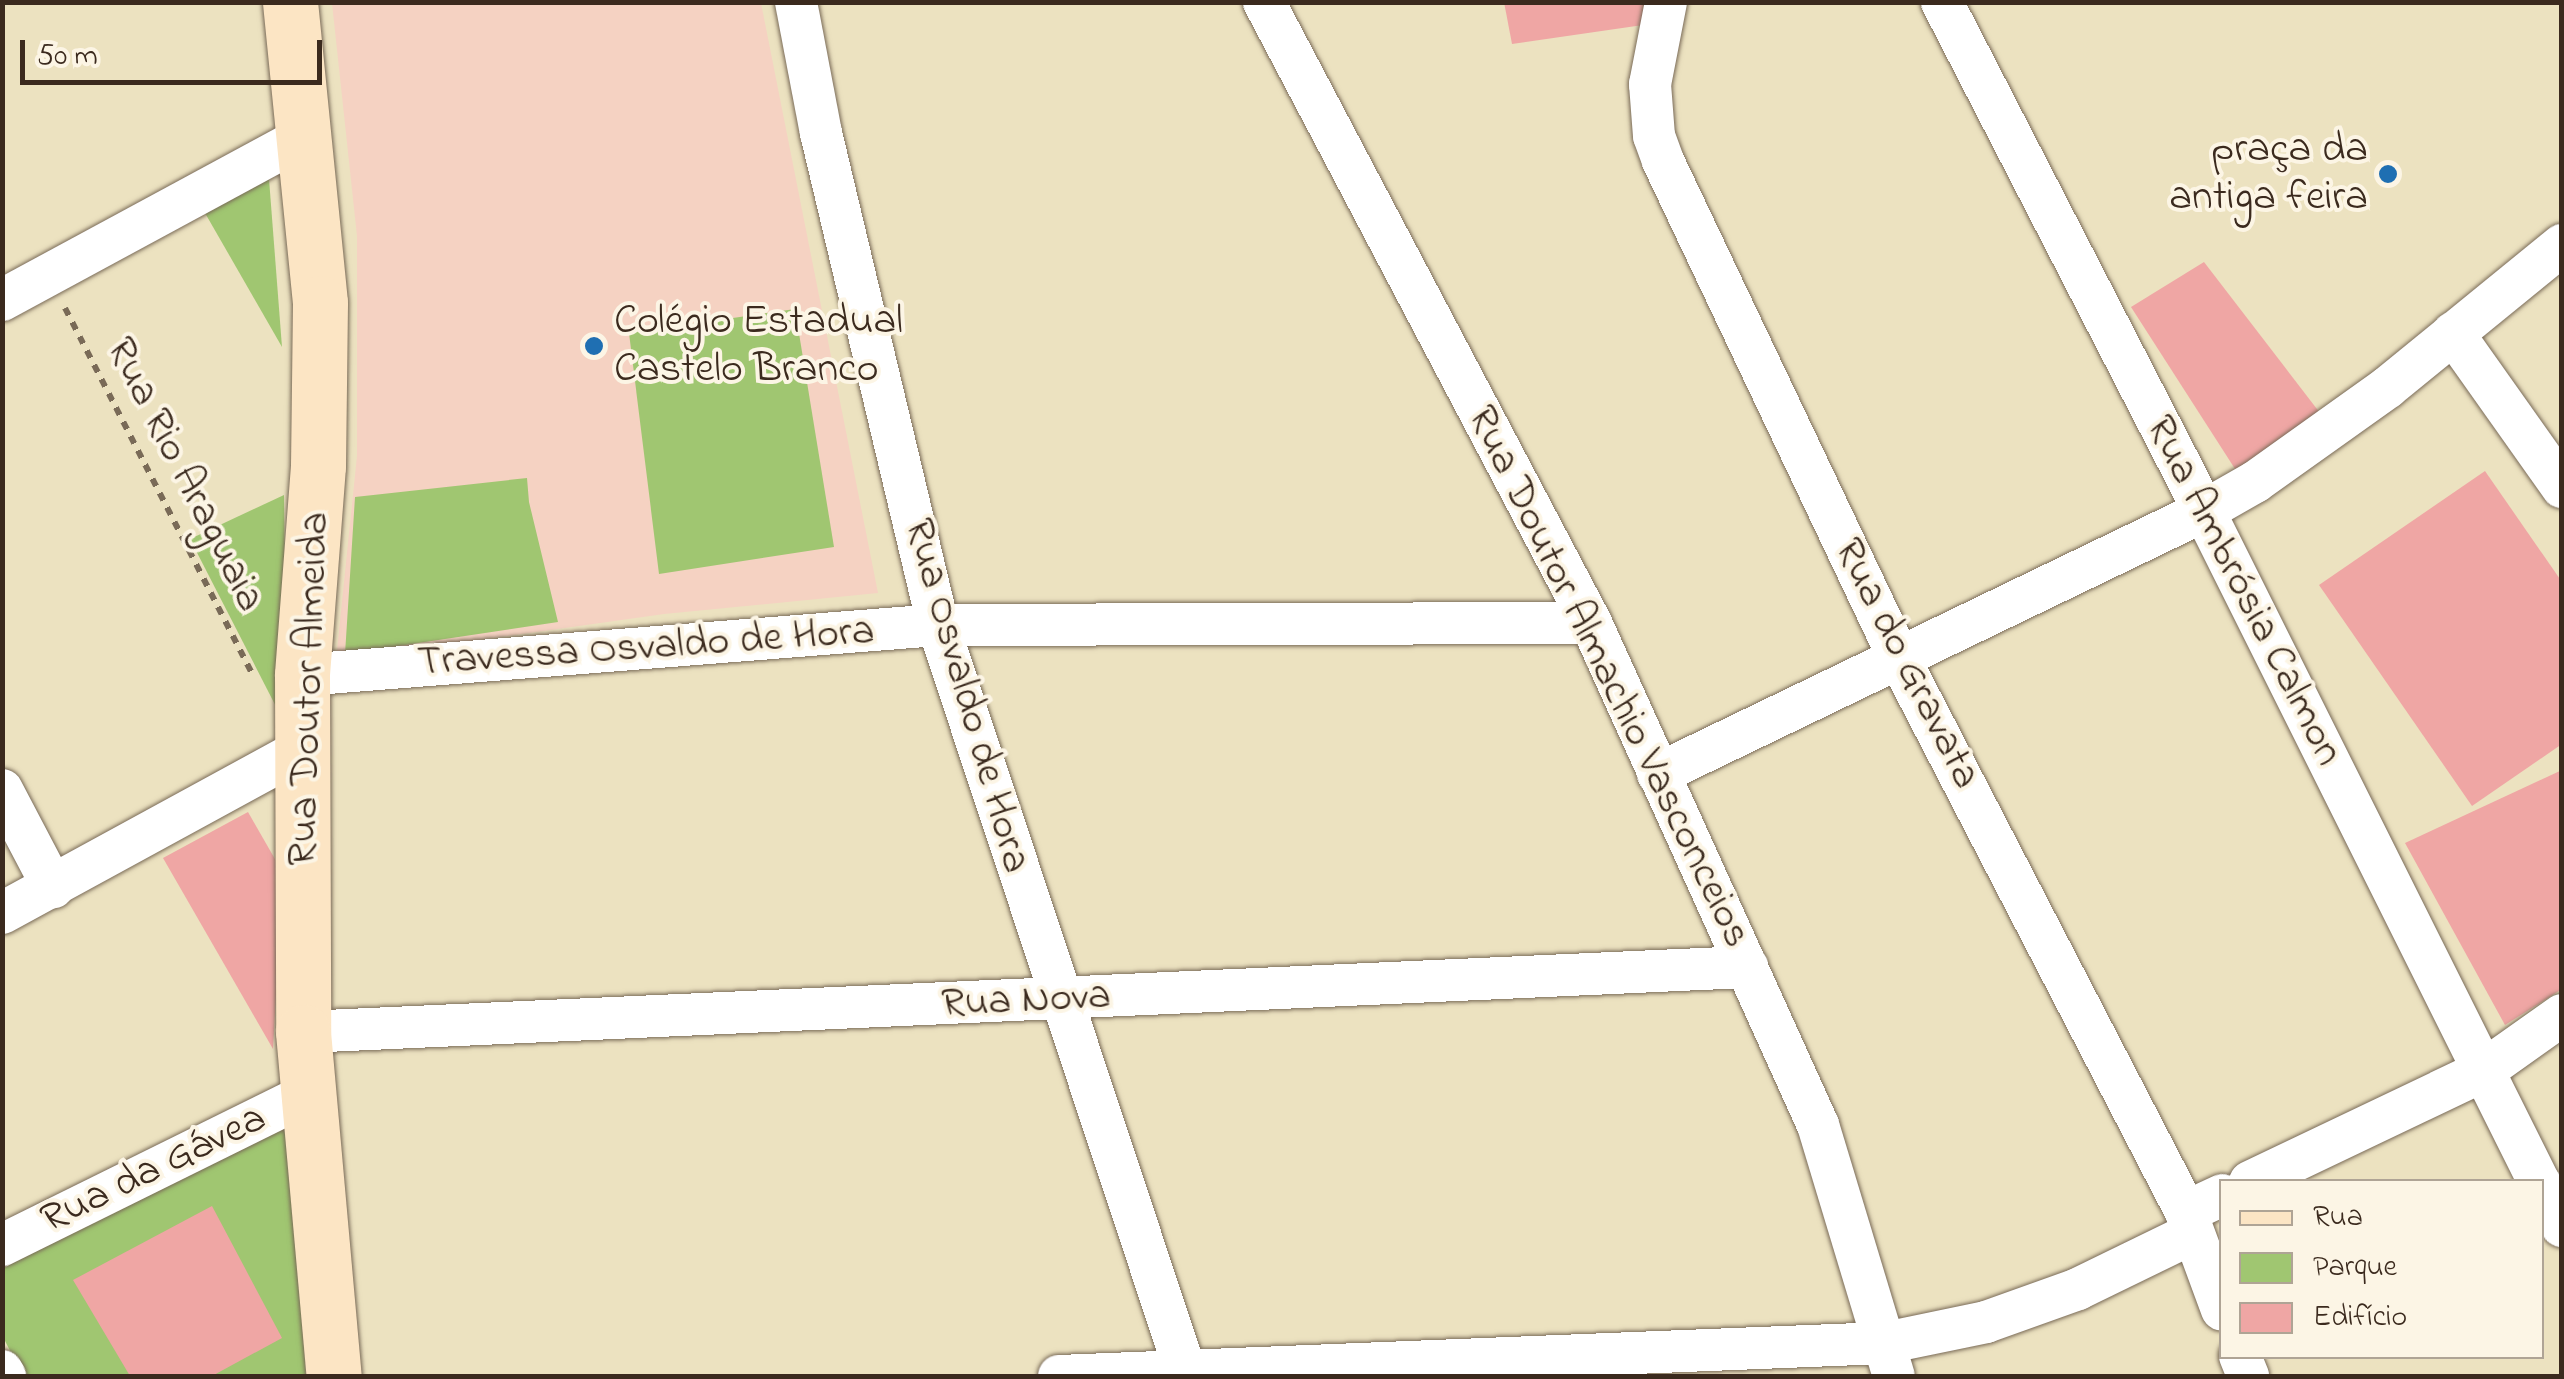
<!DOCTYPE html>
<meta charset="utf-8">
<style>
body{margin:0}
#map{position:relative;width:2564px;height:1379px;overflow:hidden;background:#ece2c0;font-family:"Indie Flower",sans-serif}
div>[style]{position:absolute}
.built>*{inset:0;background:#f5d2c2}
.green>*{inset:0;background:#a0c671}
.building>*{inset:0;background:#efa6a4}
.path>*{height:6px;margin-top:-3px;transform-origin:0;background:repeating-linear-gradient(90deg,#796a57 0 8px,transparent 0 16px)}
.roads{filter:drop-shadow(0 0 2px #796a57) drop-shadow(0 0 2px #796a57)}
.minor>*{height:42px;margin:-21px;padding:0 21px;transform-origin:21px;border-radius:21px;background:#fff}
.secondary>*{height:55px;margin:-27.5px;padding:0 27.5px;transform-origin:27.5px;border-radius:27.5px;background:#fce5c4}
.dots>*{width:28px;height:28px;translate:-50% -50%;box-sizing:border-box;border:5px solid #fcf5e5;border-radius:50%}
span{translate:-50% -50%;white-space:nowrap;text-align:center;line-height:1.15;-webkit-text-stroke:8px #fcf5e5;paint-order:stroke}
.poi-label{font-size:42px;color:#3b2a1e}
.right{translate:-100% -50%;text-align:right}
.left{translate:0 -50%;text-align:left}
.street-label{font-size:42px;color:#3b2a1e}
.frame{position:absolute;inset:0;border:5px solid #3b2a1e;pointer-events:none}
.legend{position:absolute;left:2219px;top:1179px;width:325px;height:180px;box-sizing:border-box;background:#fcf5e5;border:2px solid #afa495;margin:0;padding:12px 18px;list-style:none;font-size:30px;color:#3b2a1e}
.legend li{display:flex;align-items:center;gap:20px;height:50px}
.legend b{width:50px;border:2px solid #afa495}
.scale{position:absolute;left:20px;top:40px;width:302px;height:45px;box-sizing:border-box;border:5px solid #3b2a1e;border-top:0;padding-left:12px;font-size:30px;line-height:35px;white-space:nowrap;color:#3b2a1e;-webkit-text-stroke:8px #fcf5e5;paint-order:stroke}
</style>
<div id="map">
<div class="built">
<div style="clip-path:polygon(332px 3px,761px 3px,878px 593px,664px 614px,336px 660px,357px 456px,357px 236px)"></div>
</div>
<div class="green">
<div style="clip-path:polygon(269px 179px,282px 347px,205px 213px)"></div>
<div style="clip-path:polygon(795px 309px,834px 547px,659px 574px,629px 333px)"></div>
<div style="clip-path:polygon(527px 478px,529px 502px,558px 622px,345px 654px,355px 497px)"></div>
<div style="clip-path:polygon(284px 495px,287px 728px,190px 539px)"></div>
<div style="clip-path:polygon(288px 1113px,306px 1376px,23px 1376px,3px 1337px,2px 1269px)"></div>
</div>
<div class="building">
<div style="clip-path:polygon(1504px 2px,1645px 2px,1643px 25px,1512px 44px)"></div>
<div style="clip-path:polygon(2204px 262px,2320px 413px,2237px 472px,2131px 307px)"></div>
<div style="clip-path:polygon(2485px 471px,2562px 582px,2562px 744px,2472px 806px,2319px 585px)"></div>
<div style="clip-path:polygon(2562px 770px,2562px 989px,2505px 1025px,2405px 843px)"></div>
<div style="clip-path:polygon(248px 812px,283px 873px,273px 1049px,163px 858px)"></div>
<div style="clip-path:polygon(212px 1206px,282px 1338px,212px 1376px,130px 1376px,73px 1280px)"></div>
</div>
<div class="path">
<div style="left:65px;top:308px;width:413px;rotate:62.9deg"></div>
</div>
<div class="roads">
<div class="minor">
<div style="left:796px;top:2px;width:133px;rotate:79.2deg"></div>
<div style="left:821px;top:133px;width:506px;rotate:76.62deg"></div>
<div style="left:938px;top:625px;width:791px;rotate:71.66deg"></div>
<div style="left:1264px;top:2px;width:702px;rotate:62.23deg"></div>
<div style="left:1591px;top:623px;width:551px;rotate:65.67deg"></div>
<div style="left:1818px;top:1125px;width:262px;rotate:73.2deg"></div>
<div style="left:1666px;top:2px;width:84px;rotate:101deg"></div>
<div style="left:1650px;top:84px;width:52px;rotate:85.6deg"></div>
<div style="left:1654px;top:136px;width:27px;rotate:70deg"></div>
<div style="left:1663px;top:161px;width:550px;rotate:64.6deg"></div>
<div style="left:1899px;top:658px;width:624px;rotate:62.61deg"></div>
<div style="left:2186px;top:1212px;width:104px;rotate:69.8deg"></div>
<div style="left:1942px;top:2px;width:572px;rotate:62.76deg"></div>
<div style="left:2204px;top:511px;width:750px;rotate:63.47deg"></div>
<div style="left:2px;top:300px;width:342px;rotate:-28.4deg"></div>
<div style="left:2453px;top:333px;width:189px;rotate:54.7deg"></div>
<div style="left:302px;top:675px;width:638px;rotate:-4.5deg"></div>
<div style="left:938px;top:625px;width:653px;rotate:-0.18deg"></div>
<div style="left:1658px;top:774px;width:606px;rotate:-25.72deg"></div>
<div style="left:2204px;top:511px;width:59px;rotate:-29.6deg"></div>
<div style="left:2255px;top:482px;width:163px;rotate:-35.5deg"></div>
<div style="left:2388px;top:387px;width:225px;rotate:-39.2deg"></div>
<div style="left:2px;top:790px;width:110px;rotate:62.3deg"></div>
<div style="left:2px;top:913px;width:343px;rotate:-28.6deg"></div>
<div style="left:303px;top:1032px;width:1446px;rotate:-2.58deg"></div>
<div style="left:2250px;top:1182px;width:258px;rotate:-25.5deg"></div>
<div style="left:2483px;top:1071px;width:97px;rotate:-35.3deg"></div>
<div style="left:2542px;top:1186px;width:45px;rotate:63.4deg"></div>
<div style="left:2186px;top:1212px;width:40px;rotate:-25deg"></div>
<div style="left:2px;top:1245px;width:339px;rotate:-26.3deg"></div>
<div style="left:2240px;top:1356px;width:22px;rotate:68deg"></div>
<div style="left:2px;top:1371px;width:6px;rotate:59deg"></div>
<div style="left:1059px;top:1376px;width:827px;rotate:-2.29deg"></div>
<div style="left:1885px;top:1343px;width:103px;rotate:-11.7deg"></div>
<div style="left:1986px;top:1322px;width:98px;rotate:-19.7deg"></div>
<div style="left:2078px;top:1289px;width:126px;rotate:-26deg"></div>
</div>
<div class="secondary">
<div style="left:290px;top:2px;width:302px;rotate:84.3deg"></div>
<div style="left:320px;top:303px;width:163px;rotate:90.7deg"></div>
<div style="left:318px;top:466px;width:210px;rotate:94.4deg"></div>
<div style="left:302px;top:675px;width:357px;rotate:89.8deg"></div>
<div style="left:303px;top:1032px;width:345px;rotate:84.9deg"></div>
</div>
</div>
<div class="dots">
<div style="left:2388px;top:174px;background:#1f6fb2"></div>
<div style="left:594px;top:346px;background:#1f6fb2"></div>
</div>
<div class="poi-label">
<span class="right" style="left:2368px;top:174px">praça da<br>antiga feira</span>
<span class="left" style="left:614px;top:346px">Colégio Estadual<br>Castelo Branco</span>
</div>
<div class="street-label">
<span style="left:184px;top:475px;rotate:63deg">Rua Rio Araguaia</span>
<span style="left:2243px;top:591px;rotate:63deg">Rua Ambrósia Calmon</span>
<span style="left:646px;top:648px;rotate:-4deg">Travessa Osvaldo de Hora</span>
<span style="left:1906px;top:664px;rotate:63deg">Rua do Gravata</span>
<span style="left:1608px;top:677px;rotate:64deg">Rua Doutor Almachio Vasconceios</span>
<span style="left:310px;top:689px;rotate:-88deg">Rua Doutor Almeida</span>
<span style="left:966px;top:696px;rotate:74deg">Rua Osvaldo de Hora</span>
<span style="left:1026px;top:1001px;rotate:-3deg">Rua Nova</span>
<span style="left:154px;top:1170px;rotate:-26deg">Rua da Gávea</span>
</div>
<div class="frame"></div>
<ul class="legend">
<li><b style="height:12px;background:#fce5c4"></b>Rua</li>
<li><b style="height:28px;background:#a0c671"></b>Parque</li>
<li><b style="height:28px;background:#efa6a4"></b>Edifício</li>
</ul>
<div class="scale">50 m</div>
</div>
